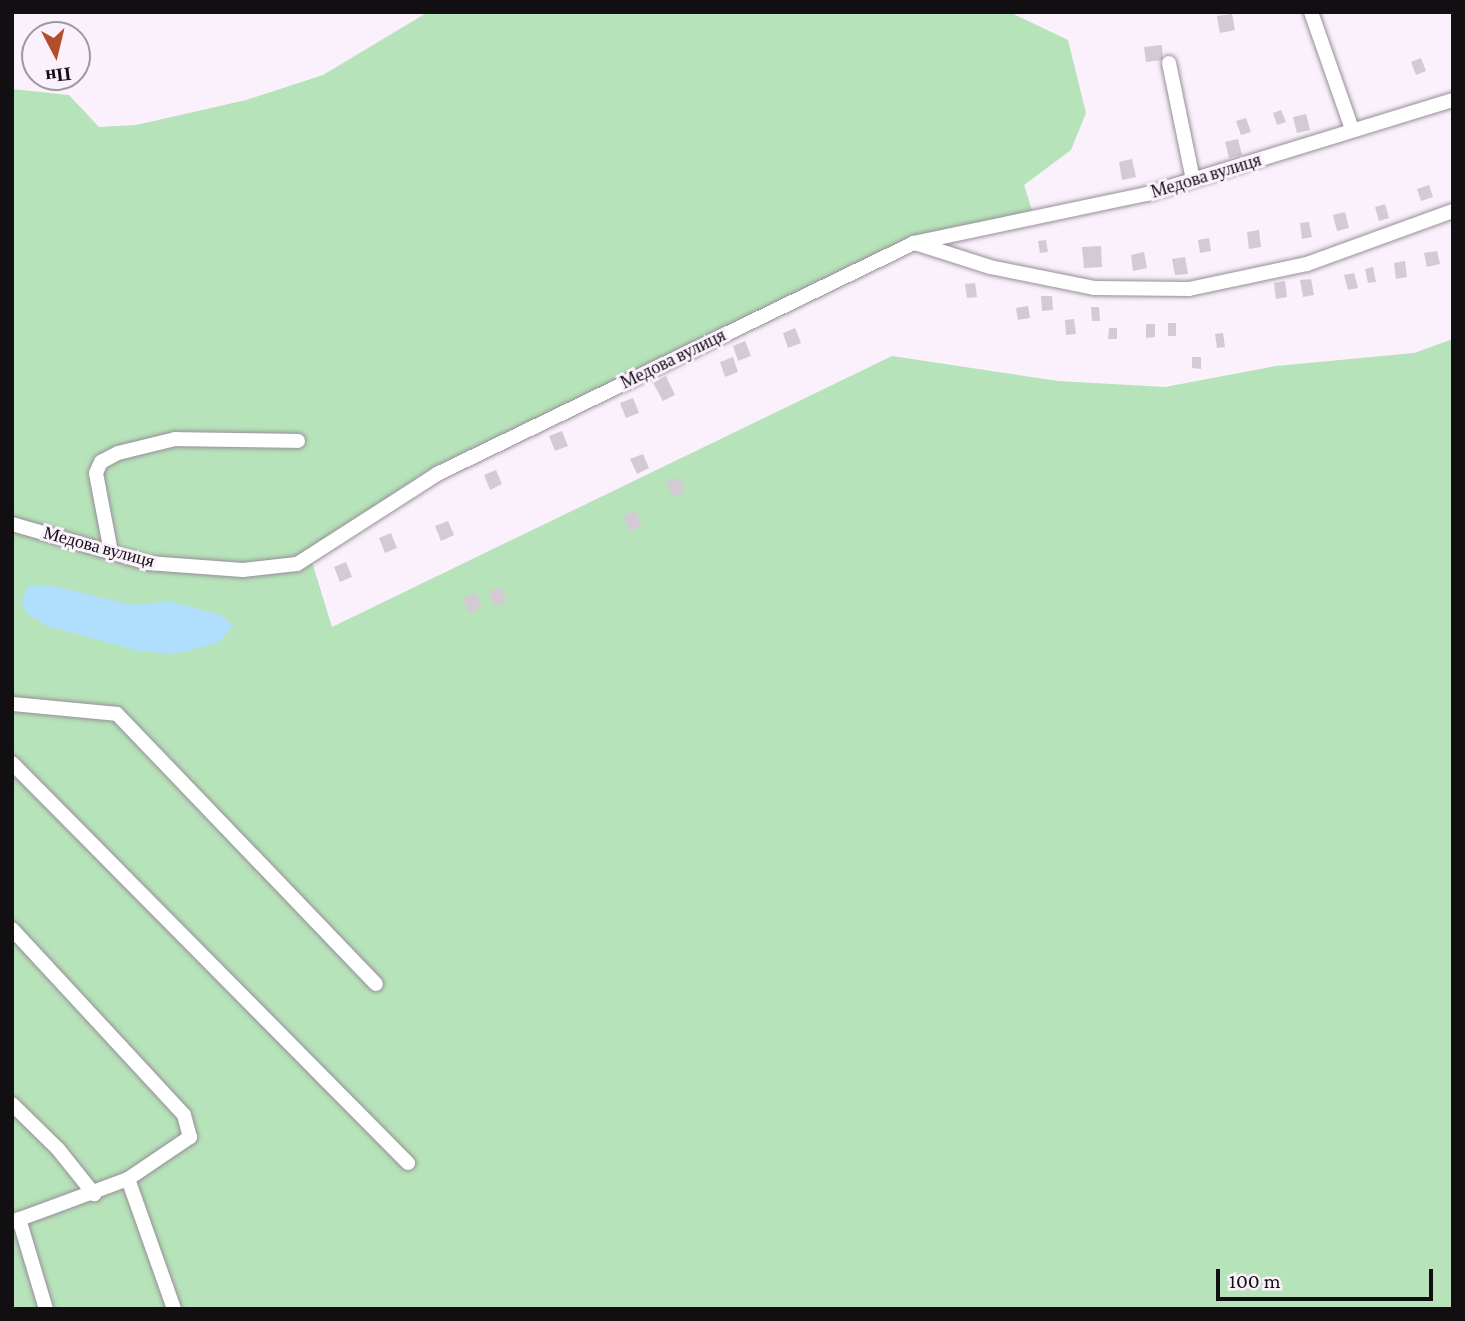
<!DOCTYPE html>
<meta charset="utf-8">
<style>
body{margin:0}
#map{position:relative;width:1465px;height:1321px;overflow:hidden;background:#faf1fc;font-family:"Crimson Pro",serif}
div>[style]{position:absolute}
.green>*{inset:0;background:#b6e3b9}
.water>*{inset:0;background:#afdffc}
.building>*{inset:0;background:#d3cad4}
.roads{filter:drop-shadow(0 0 2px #978e98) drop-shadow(0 0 2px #978e98)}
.minor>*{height:14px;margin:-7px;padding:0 7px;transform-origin:7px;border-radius:7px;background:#fff}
span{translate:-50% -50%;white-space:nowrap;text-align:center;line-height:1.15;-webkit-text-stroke:6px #faf1fc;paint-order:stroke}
.street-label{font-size:18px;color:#120f12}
.frame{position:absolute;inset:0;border:14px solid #120f12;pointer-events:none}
.north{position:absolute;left:21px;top:21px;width:70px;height:70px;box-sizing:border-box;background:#faf1fc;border:2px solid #9d979e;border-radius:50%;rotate:173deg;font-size:19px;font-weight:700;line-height:28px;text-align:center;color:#120f12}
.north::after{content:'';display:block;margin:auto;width:24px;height:32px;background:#b44d29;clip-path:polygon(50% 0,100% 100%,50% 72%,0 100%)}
.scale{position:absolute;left:1216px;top:1269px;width:217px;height:32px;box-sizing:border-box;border:4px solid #120f12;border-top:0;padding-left:9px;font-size:21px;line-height:24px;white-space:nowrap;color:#120f12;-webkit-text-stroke:5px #faf1fc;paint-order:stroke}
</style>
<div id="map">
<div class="green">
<div style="clip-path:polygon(428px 12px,1009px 12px,1068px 40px,1086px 113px,1071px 150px,1024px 185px,1032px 210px,909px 240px,430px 469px,309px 552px,332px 627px,892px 356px,1058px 381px,1165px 387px,1276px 366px,1414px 353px,1453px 339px,1453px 1309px,12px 1309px,12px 89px,69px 95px,99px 127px,136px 125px,246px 100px,323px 75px)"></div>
</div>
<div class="water">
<div style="clip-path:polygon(51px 585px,132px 605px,170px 601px,221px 615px,233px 626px,218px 643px,174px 654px,139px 651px,47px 626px,26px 613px,22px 600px,28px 586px)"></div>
</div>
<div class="building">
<div style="clip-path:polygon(1232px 14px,1235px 30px,1220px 33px,1217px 16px)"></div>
<div style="clip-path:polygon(1162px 45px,1163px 60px,1146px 62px,1144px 47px)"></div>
<div style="clip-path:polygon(1421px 58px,1426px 71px,1416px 75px,1411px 62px)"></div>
<div style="clip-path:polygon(1281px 110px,1286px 122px,1277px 125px,1273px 113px)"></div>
<div style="clip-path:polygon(1306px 114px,1310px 130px,1297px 133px,1293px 117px)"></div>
<div style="clip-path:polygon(1246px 118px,1251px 132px,1241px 135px,1236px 121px)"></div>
<div style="clip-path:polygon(1238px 139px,1242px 155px,1229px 158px,1225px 142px)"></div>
<div style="clip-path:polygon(1132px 159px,1136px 177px,1122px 180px,1119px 162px)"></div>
<div style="clip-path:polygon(1429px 185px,1433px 197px,1421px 201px,1417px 189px)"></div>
<div style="clip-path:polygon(1385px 204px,1389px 218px,1379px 221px,1375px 207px)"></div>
<div style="clip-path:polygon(1345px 212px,1349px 228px,1337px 231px,1333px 215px)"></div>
<div style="clip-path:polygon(1309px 222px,1312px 237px,1302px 239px,1300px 223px)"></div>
<div style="clip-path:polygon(1259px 230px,1261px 247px,1249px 249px,1247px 232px)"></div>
<div style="clip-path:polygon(1209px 238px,1211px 251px,1200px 253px,1198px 240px)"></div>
<div style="clip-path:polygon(1046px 240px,1048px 252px,1040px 253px,1038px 241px)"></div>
<div style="clip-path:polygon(1101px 246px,1102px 267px,1084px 268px,1082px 247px)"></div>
<div style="clip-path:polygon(1437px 251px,1440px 264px,1427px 267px,1424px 253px)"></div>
<div style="clip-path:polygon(1144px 252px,1147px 268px,1133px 271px,1131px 255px)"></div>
<div style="clip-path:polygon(1185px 257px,1188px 274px,1175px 275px,1172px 259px)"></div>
<div style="clip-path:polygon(1405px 261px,1407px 277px,1396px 279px,1394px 263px)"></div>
<div style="clip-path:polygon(1373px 267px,1376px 282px,1368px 283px,1365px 269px)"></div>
<div style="clip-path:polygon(1354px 273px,1358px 288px,1348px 290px,1344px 275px)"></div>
<div style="clip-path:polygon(1311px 279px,1314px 295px,1303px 297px,1300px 280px)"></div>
<div style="clip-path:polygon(1285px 281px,1287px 297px,1276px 299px,1274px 283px)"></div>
<div style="clip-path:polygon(975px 283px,977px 297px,967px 298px,965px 284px)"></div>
<div style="clip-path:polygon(1041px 296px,1052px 296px,1053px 310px,1042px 311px)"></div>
<div style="clip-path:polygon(1028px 306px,1030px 318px,1018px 320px,1016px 308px)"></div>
<div style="clip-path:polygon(1091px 307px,1099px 307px,1100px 321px,1092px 321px)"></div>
<div style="clip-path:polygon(1074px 319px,1076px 334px,1066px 335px,1065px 320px)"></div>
<div style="clip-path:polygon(1168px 323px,1176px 323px,1176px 336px,1168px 336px)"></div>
<div style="clip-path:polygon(1146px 324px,1155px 324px,1155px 337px,1146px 338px)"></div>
<div style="clip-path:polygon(795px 328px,801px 343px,788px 348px,783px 333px)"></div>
<div style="clip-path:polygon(1109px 328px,1117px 328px,1117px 339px,1108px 339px)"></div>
<div style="clip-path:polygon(1223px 333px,1225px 347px,1217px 348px,1215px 334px)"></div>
<div style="clip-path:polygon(745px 341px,751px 356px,738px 361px,733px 346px)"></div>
<div style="clip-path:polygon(733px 357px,738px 372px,725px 377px,720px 362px)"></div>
<div style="clip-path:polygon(1192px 357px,1201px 357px,1201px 369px,1192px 368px)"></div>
<div style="clip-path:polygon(666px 376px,675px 395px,663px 401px,653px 383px)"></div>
<div style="clip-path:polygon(633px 398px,639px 413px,626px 418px,620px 403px)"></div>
<div style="clip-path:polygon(562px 431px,568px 446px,555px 451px,549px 436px)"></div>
<div style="clip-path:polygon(643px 454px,649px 468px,637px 474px,630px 459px)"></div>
<div style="clip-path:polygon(496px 470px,502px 484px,490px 490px,484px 475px)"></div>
<div style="clip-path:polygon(679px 477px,685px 492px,673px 497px,666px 482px)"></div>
<div style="clip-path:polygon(636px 511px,642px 526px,629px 531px,623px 516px)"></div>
<div style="clip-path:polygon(448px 521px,454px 535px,441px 541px,435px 526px)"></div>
<div style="clip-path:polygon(391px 533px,397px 548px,385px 553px,379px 538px)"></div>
<div style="clip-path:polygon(346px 562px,352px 577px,340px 582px,334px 567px)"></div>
<div style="clip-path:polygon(501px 587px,507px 602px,494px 606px,489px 591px)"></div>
<div style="clip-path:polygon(476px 593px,482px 608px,469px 613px,463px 598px)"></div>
</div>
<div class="roads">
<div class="minor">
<div style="left:1311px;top:12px;width:124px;rotate:70.7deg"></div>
<div style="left:1169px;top:63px;width:119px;rotate:78.4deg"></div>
<div style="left:915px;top:243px;width:79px;rotate:17.7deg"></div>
<div style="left:990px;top:267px;width:106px;rotate:11.4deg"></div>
<div style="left:1094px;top:288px;width:95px;rotate:0.6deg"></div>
<div style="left:1189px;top:289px;width:121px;rotate:-12deg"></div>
<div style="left:1307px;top:264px;width:155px;rotate:-20deg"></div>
<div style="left:12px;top:524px;width:141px;rotate:16deg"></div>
<div style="left:148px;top:563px;width:95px;rotate:4.2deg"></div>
<div style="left:243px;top:570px;width:54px;rotate:-6.3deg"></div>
<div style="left:297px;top:564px;width:166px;rotate:-32.7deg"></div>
<div style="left:437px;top:474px;width:530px;rotate:-25.84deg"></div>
<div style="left:914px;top:243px;width:238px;rotate:-11.9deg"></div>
<div style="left:1147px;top:194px;width:320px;rotate:-17.1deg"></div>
<div style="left:111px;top:552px;width:80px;rotate:-100.8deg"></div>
<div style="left:96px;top:473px;width:12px;rotate:-66deg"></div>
<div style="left:101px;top:462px;width:19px;rotate:-28deg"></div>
<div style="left:118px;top:453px;width:59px;rotate:-13.8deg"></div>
<div style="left:175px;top:439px;width:123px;rotate:0.9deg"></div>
<div style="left:12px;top:704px;width:105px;rotate:5.4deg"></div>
<div style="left:117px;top:714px;width:374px;rotate:46.2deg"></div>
<div style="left:12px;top:763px;width:563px;rotate:45.29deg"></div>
<div style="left:12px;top:929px;width:253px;rotate:47.2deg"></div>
<div style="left:184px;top:1115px;width:23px;rotate:75deg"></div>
<div style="left:190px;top:1137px;width:75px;rotate:145.9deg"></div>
<div style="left:128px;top:1179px;width:124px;rotate:159.7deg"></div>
<div style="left:12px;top:1104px;width:64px;rotate:44.4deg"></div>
<div style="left:58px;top:1149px;width:58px;rotate:51.3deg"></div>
<div style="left:128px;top:1179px;width:138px;rotate:70.5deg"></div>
<div style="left:19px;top:1219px;width:94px;rotate:73.3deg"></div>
</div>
</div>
<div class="street-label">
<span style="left:1206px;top:176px;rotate:-17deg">Медова вулиця</span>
<span style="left:673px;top:359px;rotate:-26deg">Медова вулиця</span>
<span style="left:99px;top:547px;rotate:15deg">Медова вулиця</span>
</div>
<div class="frame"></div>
<div class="north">Пн</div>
<div class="scale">100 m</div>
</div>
